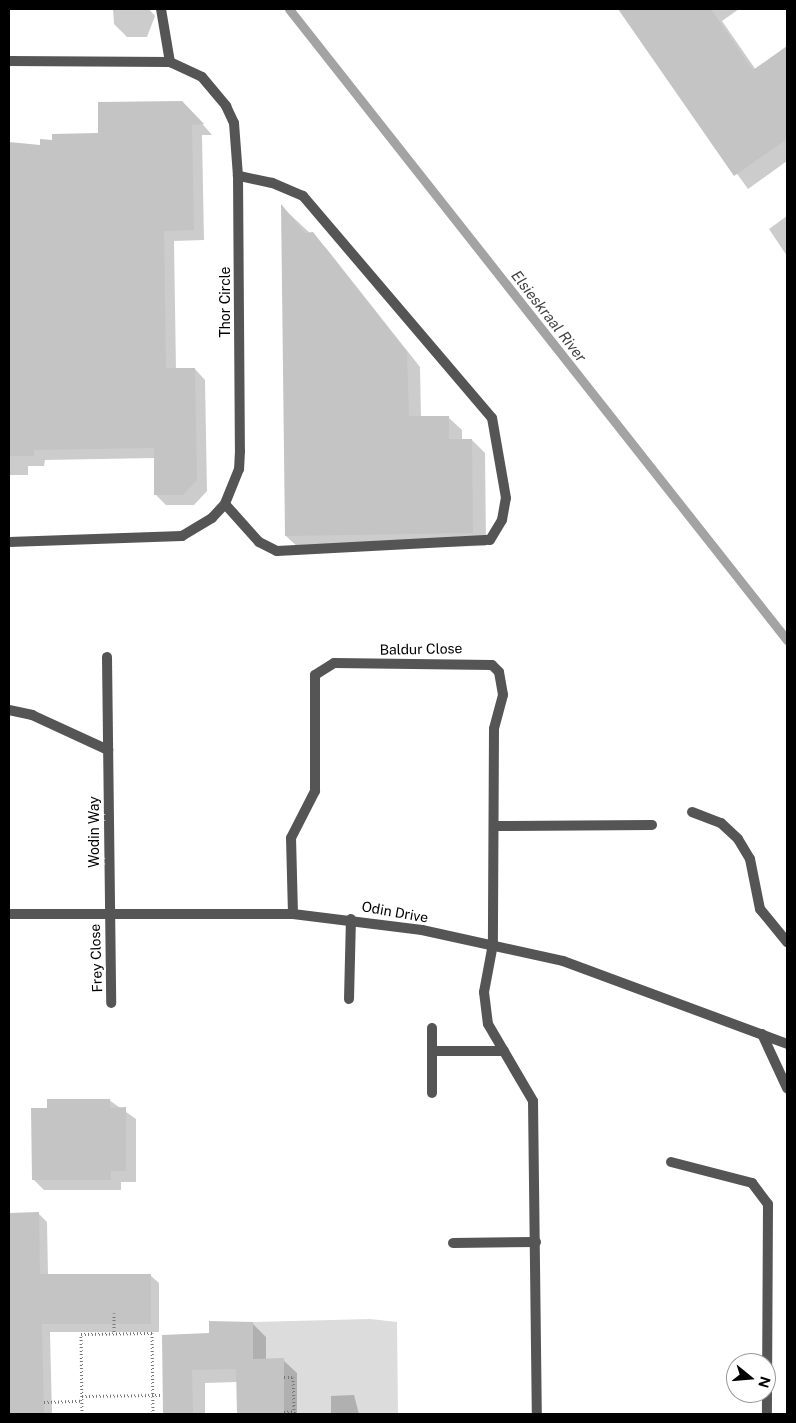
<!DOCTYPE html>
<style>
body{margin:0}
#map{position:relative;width:796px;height:1423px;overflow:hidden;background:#fff;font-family:"Public Sans",sans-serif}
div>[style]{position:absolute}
.green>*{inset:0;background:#dcdcdc}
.shadow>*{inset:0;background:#0003}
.stream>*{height:9px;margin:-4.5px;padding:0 4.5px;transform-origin:4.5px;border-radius:4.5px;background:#a3a3a3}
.building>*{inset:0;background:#c4c4c4}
.path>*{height:3px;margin-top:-1.5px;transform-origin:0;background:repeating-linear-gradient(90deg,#777 0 1px,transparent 0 3.5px)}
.lane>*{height:10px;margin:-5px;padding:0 5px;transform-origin:5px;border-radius:5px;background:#555}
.street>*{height:10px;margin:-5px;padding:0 5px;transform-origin:5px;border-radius:5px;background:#555}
span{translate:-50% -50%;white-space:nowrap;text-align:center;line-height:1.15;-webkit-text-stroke:4.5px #fff;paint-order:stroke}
.street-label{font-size:14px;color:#000}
.water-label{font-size:15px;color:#444;font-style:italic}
.frame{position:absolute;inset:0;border:10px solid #000;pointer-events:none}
.north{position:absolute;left:726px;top:1353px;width:50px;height:50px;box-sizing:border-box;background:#fff;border:1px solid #999;border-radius:50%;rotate:107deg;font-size:14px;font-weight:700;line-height:20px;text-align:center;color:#000}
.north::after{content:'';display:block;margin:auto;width:18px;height:22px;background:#000;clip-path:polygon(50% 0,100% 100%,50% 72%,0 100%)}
</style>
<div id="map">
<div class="green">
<div style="clip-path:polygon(370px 1319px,397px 1322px,398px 1414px,284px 1414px,284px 1359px,253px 1359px,253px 1322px)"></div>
</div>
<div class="shadow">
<div style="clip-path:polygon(113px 9px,149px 9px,155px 16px,147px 37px,127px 37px,114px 24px)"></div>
<div style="clip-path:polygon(619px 9px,739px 9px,722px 21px,756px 70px,781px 52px,787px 58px,787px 161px,748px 189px)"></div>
<div style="clip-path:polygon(193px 113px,212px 135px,202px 135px,204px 240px,174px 241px,176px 370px,195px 369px,205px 380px,207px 491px,194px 505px,166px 505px,156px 495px,155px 458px,45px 460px,44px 466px,28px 466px,28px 475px,9px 475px,9px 143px,42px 147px)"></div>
<div style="clip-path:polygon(282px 207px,326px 248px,420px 367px,421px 417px,448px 417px,462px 430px,462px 440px,472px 440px,485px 453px,486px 546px,300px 549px,286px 536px)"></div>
<div style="clip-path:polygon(787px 216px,787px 256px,769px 229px)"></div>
<div style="clip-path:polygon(109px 1100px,136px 1119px,136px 1182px,121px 1182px,121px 1190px,44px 1190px,34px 1180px,49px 1109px)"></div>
<div style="clip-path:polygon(38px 1213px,47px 1222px,48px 1275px,150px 1275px,159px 1283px,159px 1332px,50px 1332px,52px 1414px,9px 1414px,9px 1214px)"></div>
<div style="clip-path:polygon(252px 1323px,266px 1337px,266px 1360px,283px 1360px,297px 1373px,297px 1414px,238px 1414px,237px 1382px,205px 1383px,205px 1414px,165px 1414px,163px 1336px,210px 1335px)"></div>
<div style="clip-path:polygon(354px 1395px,359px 1414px,331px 1414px,331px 1396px)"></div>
</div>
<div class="stream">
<div style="left:289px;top:9px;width:804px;rotate:51.72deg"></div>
</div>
<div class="building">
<div style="clip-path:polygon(618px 9px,711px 9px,753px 70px,787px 46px,787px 139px,734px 176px)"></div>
<div style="clip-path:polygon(182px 101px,204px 124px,192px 125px,194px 230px,164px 231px,166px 368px,195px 368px,197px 480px,183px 495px,154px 495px,154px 448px,34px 450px,34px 456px,9px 456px,9px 142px,40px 145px,40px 139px,52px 140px,52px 134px,98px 133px,98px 102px)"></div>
<div style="clip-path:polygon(281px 204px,305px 233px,313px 232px,407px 352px,409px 416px,449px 416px,449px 439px,472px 439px,473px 533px,285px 536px)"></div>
<div style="clip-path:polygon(47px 1099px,110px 1099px,110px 1108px,126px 1107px,126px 1171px,111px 1171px,111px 1180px,32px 1180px,31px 1108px,47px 1108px)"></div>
<div style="clip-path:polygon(39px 1212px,40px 1274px,151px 1274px,151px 1324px,42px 1324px,44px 1414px,9px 1414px,9px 1213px)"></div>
<div style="clip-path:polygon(209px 1321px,253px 1322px,253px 1359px,284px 1358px,284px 1414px,237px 1414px,236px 1369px,192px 1370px,193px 1414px,163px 1414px,162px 1335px,209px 1333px)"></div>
</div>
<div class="path">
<div style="left:114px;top:1313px;width:20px;rotate:90deg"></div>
<div style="left:284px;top:1377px;width:9px"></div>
<div style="left:293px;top:1377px;width:37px;rotate:88deg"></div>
<div style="left:82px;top:1396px;width:78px;rotate:-0.7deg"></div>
<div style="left:44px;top:1402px;width:38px;rotate:-2deg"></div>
<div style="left:284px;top:1412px;width:10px;rotate:-6deg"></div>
<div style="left:82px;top:1414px;width:80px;rotate:-90.7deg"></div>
<div style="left:81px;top:1334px;width:71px;rotate:-0.8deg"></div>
<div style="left:152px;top:1333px;width:81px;rotate:89.3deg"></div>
</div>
<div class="lane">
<div style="left:161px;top:9px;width:54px;rotate:80.4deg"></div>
<div style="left:225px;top:504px;width:51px;rotate:48.2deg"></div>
<div style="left:259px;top:542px;width:20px;rotate:27deg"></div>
<div style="left:277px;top:551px;width:213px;rotate:-3deg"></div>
<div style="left:490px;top:540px;width:23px;rotate:-59deg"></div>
<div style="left:502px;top:520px;width:22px;rotate:-80deg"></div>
<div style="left:506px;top:498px;width:81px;rotate:-99.9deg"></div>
<div style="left:492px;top:418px;width:292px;rotate:-130.4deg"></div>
<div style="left:303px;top:196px;width:34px;rotate:-157deg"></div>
<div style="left:272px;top:183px;width:35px;rotate:-168deg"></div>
<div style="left:432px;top:1028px;width:65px;rotate:90deg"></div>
<div style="left:432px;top:1051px;width:72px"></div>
</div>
<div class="street">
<div style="left:9px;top:61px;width:161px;rotate:0.4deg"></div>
<div style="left:170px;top:62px;width:35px;rotate:25deg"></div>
<div style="left:202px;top:77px;width:38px;rotate:50deg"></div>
<div style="left:226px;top:106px;width:19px;rotate:65deg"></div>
<div style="left:234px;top:123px;width:53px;rotate:85.7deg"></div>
<div style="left:238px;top:176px;width:275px;rotate:89.6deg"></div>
<div style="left:240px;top:451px;width:18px;rotate:93deg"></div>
<div style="left:239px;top:469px;width:38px;rotate:112deg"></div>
<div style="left:225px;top:504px;width:19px;rotate:133deg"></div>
<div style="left:212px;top:518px;width:35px;rotate:149deg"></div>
<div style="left:182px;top:536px;width:173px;rotate:178deg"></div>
<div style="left:107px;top:657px;width:346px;rotate:89.3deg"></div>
<div style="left:9px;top:710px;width:24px;rotate:12deg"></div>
<div style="left:32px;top:715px;width:84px;rotate:24.7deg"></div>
<div style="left:692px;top:812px;width:31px;rotate:21deg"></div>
<div style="left:721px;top:823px;width:23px;rotate:43deg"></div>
<div style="left:738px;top:839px;width:23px;rotate:59deg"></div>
<div style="left:750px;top:859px;width:51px;rotate:78.7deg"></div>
<div style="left:760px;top:909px;width:43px;rotate:50.7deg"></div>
<div style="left:494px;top:826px;width:158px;rotate:-0.4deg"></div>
<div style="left:9px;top:914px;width:284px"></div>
<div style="left:293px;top:914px;width:130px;rotate:7.1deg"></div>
<div style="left:422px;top:930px;width:144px;rotate:12.4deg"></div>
<div style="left:563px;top:961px;width:239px;rotate:20.3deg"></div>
<div style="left:293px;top:914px;width:76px;rotate:-91.5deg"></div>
<div style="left:291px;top:838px;width:53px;rotate:-62.9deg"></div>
<div style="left:315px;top:791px;width:116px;rotate:-90deg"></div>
<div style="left:315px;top:675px;width:22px;rotate:-32deg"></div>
<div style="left:334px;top:663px;width:158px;rotate:0.7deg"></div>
<div style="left:492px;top:665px;width:10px;rotate:45deg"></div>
<div style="left:499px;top:672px;width:23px;rotate:80deg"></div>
<div style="left:503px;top:695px;width:35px;rotate:105deg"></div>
<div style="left:494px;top:729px;width:215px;rotate:90.3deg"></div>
<div style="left:493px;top:944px;width:49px;rotate:100.6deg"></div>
<div style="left:484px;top:992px;width:32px;rotate:83deg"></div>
<div style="left:488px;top:1024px;width:89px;rotate:59.7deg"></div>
<div style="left:533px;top:1101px;width:313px;rotate:89.3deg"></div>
<div style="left:349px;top:999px;width:80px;rotate:-88.6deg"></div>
<div style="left:762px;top:1034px;width:60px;rotate:65.2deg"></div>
<div style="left:671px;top:1162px;width:84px;rotate:14.5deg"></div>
<div style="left:752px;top:1183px;width:26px;rotate:53deg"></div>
<div style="left:768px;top:1204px;width:210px;rotate:90.3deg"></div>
<div style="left:453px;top:1243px;width:83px;rotate:-0.7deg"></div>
</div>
<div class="street-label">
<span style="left:225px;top:302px;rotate:-90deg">Thor Circle</span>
<span style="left:421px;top:649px;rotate:-1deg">Baldur Close</span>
<span style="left:94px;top:832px;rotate:-90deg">Wodin Way</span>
<span style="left:395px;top:912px;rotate:10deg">Odin Drive</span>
<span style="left:96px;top:958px;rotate:-92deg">Frey Close</span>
</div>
<div class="water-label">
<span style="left:549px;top:316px;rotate:52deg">Elsieskraal River</span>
</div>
<div class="frame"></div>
<div class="north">N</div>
</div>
